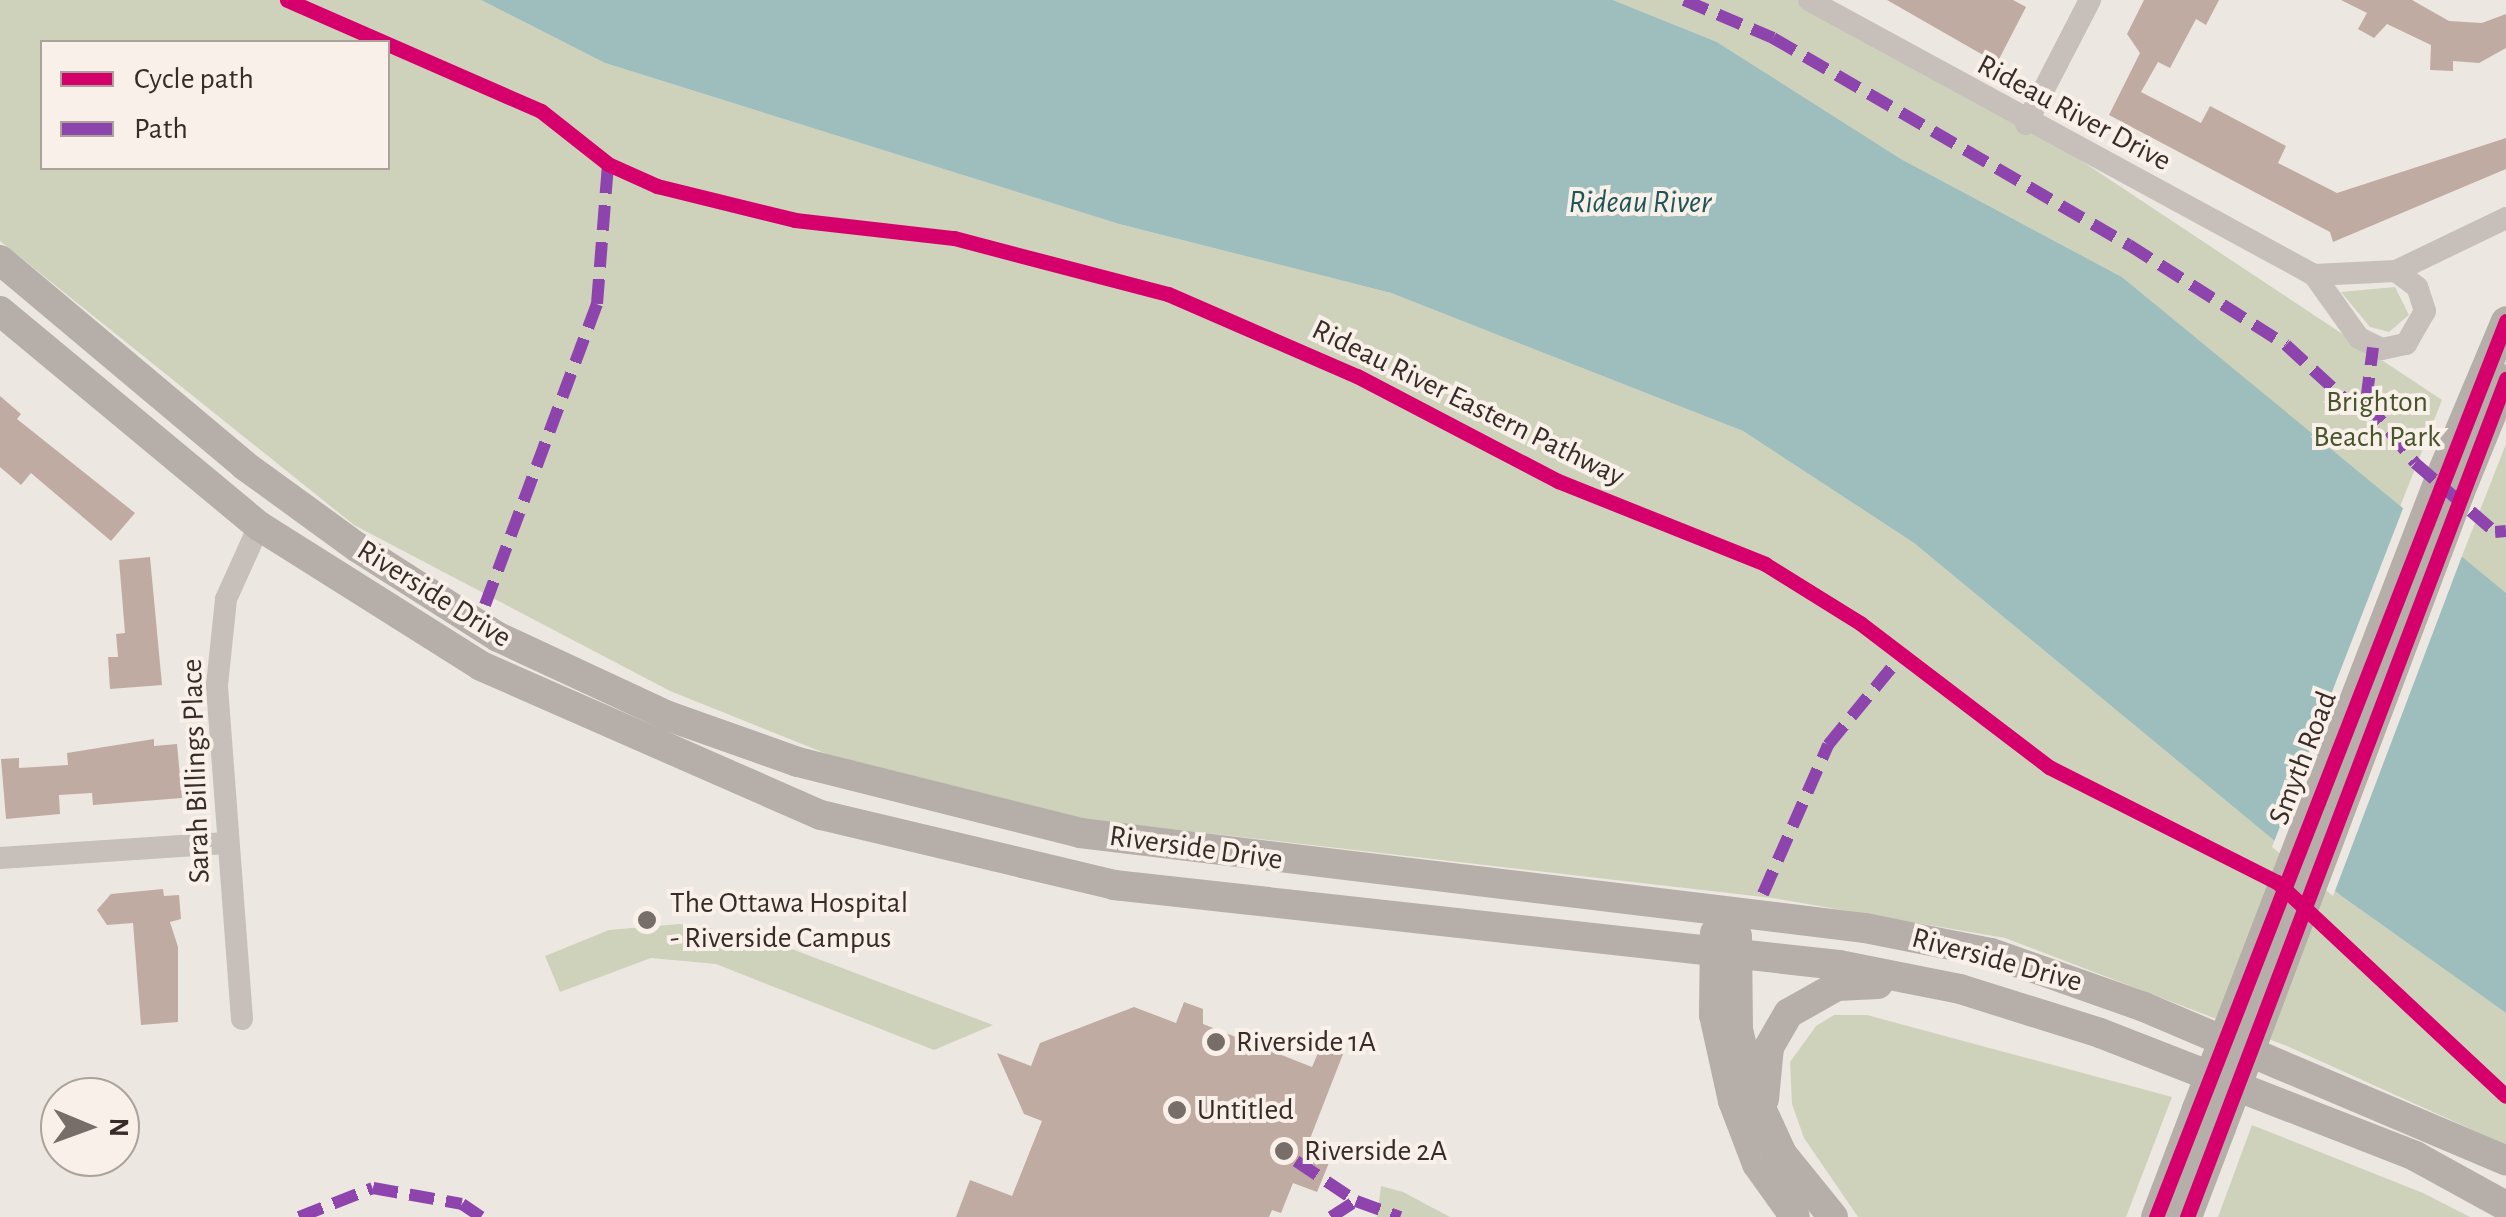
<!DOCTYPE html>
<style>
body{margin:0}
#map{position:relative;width:2506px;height:1217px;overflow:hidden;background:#ede7e1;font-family:"Alegreya Sans",sans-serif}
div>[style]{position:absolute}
.green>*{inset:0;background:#ced2bb}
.water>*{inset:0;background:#9ebebd}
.pier>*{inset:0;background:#ede7e1}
.building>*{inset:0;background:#c0aba3}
.minor>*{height:22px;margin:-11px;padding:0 11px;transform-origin:11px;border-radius:11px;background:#c6bfba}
.major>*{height:30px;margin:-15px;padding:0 15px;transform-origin:15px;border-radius:15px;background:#b5aea9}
.major-bridge>*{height:30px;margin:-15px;padding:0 15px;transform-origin:15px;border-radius:15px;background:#b5aea9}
.quiet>*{height:12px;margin-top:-6px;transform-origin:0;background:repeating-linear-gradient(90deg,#8e44ad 0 25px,transparent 0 37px)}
.cycleway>*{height:15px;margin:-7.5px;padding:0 7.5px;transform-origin:7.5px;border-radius:7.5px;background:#d6006c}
.dots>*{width:28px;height:28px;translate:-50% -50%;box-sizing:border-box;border:5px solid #f9f1e9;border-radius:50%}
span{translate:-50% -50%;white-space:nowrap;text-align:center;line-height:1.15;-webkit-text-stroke:8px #f9f1e9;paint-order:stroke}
.street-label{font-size:30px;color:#372c28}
.park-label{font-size:30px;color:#47542c}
.poi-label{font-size:30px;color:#372c28}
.left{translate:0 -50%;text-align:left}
.water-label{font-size:32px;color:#1e5557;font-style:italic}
.legend{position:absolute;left:40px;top:40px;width:350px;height:130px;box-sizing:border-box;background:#f9f1e9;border:2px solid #aba29c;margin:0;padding:12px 18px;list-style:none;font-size:30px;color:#372c28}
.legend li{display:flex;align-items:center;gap:20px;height:50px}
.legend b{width:50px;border:2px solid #aba29c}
.north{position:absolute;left:40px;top:1077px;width:100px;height:100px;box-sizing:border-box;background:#f9f1e9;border:2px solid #aba29c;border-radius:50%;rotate:91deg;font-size:28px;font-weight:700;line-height:40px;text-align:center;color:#372c28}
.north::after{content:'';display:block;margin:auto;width:35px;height:45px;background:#776d69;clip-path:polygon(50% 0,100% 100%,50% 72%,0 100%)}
</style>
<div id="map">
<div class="green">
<div style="clip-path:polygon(evenodd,0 0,481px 0,605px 63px,1119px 224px,1391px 293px,1743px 431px,1914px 543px,2340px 895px,2506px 1013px,2506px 1145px,2287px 1046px,2005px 938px,1772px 898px,1084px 819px,827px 754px,670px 691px,354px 525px,0 241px,0 0,42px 42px,388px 42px,388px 168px,42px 168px,42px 42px)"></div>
<div style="clip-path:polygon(1613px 0,1809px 0,2026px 124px,2442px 400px,2400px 507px,2122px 277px,1901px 159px,1717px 42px)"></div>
<div style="clip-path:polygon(2395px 287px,2409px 315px,2389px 332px,2370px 327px,2341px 292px)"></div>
<div style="clip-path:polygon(2506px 444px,2506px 593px,2460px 561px)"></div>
<div style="clip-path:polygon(680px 924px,755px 935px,993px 1025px,934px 1050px,716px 964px,651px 958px,560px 992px,545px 956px,609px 930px)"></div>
<div style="clip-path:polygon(1834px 1015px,1867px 1015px,2172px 1097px,2126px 1217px,1858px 1217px,1804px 1138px,1792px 1104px,1790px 1062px,1816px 1026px)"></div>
<div style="clip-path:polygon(2252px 1125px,2423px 1193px,2470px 1217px,2218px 1217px)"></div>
<div style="clip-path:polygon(1381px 1186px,1403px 1192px,1450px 1217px,1377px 1217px)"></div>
</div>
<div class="water">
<div style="clip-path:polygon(481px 0,1613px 0,1717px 42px,1901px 159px,2122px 277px,2506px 593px,2506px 1013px,2340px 895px,1914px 543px,1743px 431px,1391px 293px,1119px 224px,605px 63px)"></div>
</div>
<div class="pier">
<div style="clip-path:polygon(2404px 506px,2462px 556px,2333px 896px,2272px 847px)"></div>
</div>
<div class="building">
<div style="clip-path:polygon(1887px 0,2013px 0,2026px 7px,1997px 63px)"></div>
<div style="clip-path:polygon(2144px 0,2219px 0,2206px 25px,2196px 19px,2170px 68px,2158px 62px,2141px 92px,2201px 123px,2210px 106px,2286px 146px,2278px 163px,2337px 193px,2506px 138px,2506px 169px,2333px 242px,2330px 232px,2109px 115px,2140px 53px,2127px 34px)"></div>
<div style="clip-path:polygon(2341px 0,2412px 0,2449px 21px,2482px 23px,2506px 14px,2506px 48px,2479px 63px,2453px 61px,2453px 71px,2430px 70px,2431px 45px,2387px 24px,2374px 38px,2358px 29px,2367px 13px)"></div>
<div style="clip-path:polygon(0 396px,21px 414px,17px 419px,135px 513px,111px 541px,31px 473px,21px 485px,0 467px)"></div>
<div style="clip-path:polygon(150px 557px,162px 685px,110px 689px,108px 657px,118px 657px,116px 634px,125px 633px,119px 560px)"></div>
<div style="clip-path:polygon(154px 739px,154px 746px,177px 744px,182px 798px,93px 805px,92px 793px,59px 795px,60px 814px,6px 819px,1px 759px,19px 758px,19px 768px,68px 765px,67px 753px)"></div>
<div style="clip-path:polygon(163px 889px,164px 896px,179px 895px,181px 919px,170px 922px,178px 947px,178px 1022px,141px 1025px,133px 923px,107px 925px,97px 910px,111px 894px)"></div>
<div style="clip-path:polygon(1184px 1002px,1203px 1009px,1203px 1024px,1312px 1067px,1321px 1046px,1343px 1054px,1306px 1149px,1331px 1158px,1317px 1192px,1293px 1183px,1281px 1213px,1272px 1210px,1269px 1217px,956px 1217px,970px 1180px,1012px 1196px,1042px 1121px,1024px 1114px,997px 1053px,1031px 1066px,1040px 1043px,1134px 1007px,1176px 1023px)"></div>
</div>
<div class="minor">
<div style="left:1809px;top:0;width:575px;rotate:28.57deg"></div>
<div style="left:2314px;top:275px;width:82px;rotate:-2.8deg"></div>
<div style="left:2396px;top:271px;width:122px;rotate:-25.7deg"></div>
<div style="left:2026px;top:124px;width:140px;rotate:-62.7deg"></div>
<div style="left:2314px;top:275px;width:77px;rotate:54.5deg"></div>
<div style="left:2359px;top:338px;width:25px;rotate:26deg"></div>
<div style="left:2382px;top:349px;width:25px;rotate:-12deg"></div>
<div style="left:2406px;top:344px;width:38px;rotate:-60deg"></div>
<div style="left:2425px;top:311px;width:25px;rotate:-108deg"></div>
<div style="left:2417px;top:287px;width:26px;rotate:-143deg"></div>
<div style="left:0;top:858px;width:226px;rotate:-3.8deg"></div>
<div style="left:242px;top:1019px;width:335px;rotate:-94.3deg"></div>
<div style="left:217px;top:685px;width:86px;rotate:-84deg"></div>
<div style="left:226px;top:599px;width:80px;rotate:-65.7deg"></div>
</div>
<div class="major">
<div style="left:0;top:260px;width:319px;rotate:40deg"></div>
<div style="left:244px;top:465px;width:140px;rotate:36deg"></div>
<div style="left:357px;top:547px;width:167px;rotate:32.6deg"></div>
<div style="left:498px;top:637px;width:187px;rotate:24.9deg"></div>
<div style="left:668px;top:716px;width:138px;rotate:19.5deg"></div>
<div style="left:798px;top:762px;width:291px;rotate:14.1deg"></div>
<div style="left:1080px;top:833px;width:791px;rotate:6.9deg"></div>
<div style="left:1865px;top:928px;width:128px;rotate:11.2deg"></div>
<div style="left:1991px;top:953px;width:162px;rotate:19.4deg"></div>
<div style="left:2144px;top:1007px;width:393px;rotate:23deg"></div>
<div style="left:0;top:311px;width:337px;rotate:39.7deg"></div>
<div style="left:259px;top:526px;width:262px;rotate:32.2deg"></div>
<div style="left:481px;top:666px;width:371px;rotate:23.7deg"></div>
<div style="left:821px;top:815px;width:301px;rotate:13.4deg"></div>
<div style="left:1114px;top:885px;width:729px;rotate:6.3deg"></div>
<div style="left:1839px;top:965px;width:123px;rotate:11.2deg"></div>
<div style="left:1960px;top:989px;width:147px;rotate:17.4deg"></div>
<div style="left:2100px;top:1033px;width:338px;rotate:21.3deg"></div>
<div style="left:2415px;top:1156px;width:104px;rotate:28.8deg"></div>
<div style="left:2440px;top:478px;width:170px;rotate:-67.2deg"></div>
<div style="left:2459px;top:494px;width:124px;rotate:-67.8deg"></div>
<div style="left:1715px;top:933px;width:82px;rotate:90.7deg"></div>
<div style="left:1714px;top:1015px;width:88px;rotate:77.5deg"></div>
<div style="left:1733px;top:1101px;width:67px;rotate:69.1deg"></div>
<div style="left:1757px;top:1164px;width:65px;rotate:54.4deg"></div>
<div style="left:1737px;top:936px;width:93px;rotate:89.4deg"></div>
<div style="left:1738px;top:1029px;width:56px;rotate:77.7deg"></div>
<div style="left:1750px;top:1084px;width:77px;rotate:65.4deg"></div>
<div style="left:1782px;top:1154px;width:81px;rotate:51deg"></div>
<div style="left:1764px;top:1099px;width:52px;rotate:-84.5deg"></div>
<div style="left:1769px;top:1047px;width:39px;rotate:-60deg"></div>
<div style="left:1789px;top:1013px;width:55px;rotate:-29.4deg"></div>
<div style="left:1837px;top:986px;width:41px;rotate:-2.8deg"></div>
<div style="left:2156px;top:1217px;width:116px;rotate:-69.2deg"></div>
<div style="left:2187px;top:1217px;width:95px;rotate:-69.1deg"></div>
</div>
<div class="major-bridge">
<div style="left:2197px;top:1109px;width:676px;rotate:-68.94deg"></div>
<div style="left:2221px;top:1128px;width:677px;rotate:-69.42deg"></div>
</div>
<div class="quiet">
<div style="left:1684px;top:0;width:97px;rotate:23.1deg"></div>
<div style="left:1773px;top:38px;width:412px;rotate:30.2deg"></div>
<div style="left:2129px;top:245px;width:186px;rotate:32.5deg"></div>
<div style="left:2286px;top:345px;width:83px;rotate:42.6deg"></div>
<div style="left:2347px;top:401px;width:19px;rotate:3deg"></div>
<div style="left:2366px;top:402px;width:55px;rotate:-82.7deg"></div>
<div style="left:2366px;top:402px;width:78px;rotate:51.2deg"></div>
<div style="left:2415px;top:463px;width:106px;rotate:40.8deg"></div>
<div style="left:2495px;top:532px;width:11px;rotate:-5deg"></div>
<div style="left:485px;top:605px;width:321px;rotate:-69.6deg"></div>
<div style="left:597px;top:304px;width:140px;rotate:-85.5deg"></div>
<div style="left:1763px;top:894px;width:163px;rotate:-66.4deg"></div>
<div style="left:1828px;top:745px;width:115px;rotate:-50.6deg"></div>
<div style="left:1296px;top:1161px;width:72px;rotate:33.7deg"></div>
<div style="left:299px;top:1217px;width:79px;rotate:-21.4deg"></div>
<div style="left:373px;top:1188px;width:90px;rotate:10.2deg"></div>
<div style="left:462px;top:1204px;width:23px;rotate:34deg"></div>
<div style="left:1331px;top:1217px;width:30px;rotate:-33deg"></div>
<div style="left:1356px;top:1201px;width:47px;rotate:20deg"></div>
</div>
<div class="cycleway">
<div style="left:287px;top:0;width:277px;rotate:23.6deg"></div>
<div style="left:541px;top:111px;width:85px;rotate:38.3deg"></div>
<div style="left:608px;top:164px;width:54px;rotate:24.2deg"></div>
<div style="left:657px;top:186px;width:142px;rotate:13.8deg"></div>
<div style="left:795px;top:220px;width:160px;rotate:6.5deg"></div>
<div style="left:954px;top:238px;width:221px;rotate:14.7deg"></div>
<div style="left:1168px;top:294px;width:206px;rotate:23.5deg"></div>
<div style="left:1357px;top:376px;width:227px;rotate:27.6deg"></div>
<div style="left:1558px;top:481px;width:223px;rotate:21.8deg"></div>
<div style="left:1765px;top:564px;width:112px;rotate:31.8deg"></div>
<div style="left:1860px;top:623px;width:238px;rotate:37.3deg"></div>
<div style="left:2049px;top:767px;width:255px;rotate:26.8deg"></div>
<div style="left:2277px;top:882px;width:313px;rotate:43.1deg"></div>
<div style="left:2156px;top:1217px;width:962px;rotate:-68.66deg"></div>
<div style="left:2187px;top:1217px;width:897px;rotate:-69.16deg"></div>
</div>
<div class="dots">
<div style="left:647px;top:920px;background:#776d69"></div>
<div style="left:1216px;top:1042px;background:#776d69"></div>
<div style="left:1177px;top:1110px;background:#776d69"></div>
<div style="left:1284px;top:1151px;background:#776d69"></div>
</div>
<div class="street-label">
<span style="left:2074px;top:113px;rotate:28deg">Rideau River Drive</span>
<span style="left:1468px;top:403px;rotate:26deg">Rideau River Eastern Pathway</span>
<span style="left:434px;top:594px;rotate:32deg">Riverside Drive</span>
<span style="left:2303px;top:758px;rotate:-69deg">Smyth Road</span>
<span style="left:196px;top:771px;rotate:-92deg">Sarah Billings Place</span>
<span style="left:1196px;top:848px;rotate:8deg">Riverside Drive</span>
<span style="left:1997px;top:960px;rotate:15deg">Riverside Drive</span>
</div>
<div class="park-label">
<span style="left:2377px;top:419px">Brighton<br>Beach Park</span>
</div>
<div class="poi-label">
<span class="left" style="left:670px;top:920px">The Ottawa Hospital<br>- Riverside Campus</span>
<span class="left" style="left:1236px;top:1042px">Riverside 1A</span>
<span class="left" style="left:1197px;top:1110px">Untitled</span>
<span class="left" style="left:1304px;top:1151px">Riverside 2A</span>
</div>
<div class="water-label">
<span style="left:1640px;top:202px">Rideau River</span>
</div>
<ul class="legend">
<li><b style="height:12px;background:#d6006c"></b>Cycle path</li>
<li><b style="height:12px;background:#8e44ad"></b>Path</li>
</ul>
<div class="north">N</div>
</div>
